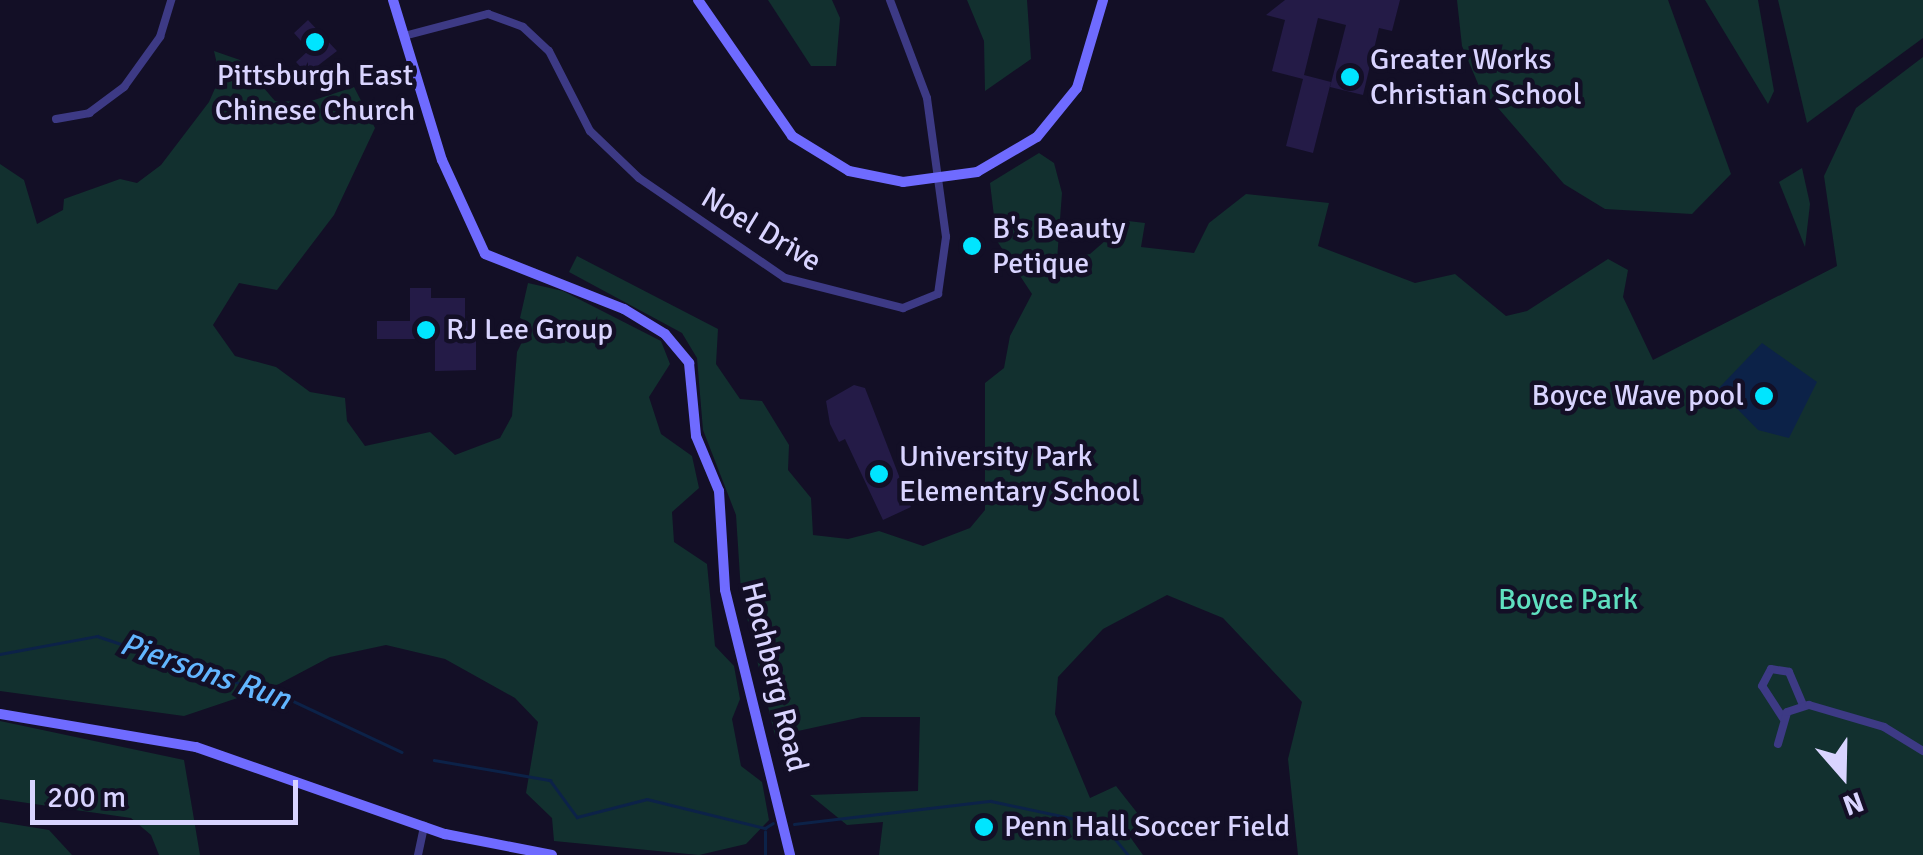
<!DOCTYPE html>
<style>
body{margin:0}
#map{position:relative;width:1923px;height:855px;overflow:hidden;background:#130f26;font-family:Signika,sans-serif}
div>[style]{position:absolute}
.green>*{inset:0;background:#12302f}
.water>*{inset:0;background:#0c2248}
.stream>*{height:2.5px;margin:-1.25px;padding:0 1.25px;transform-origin:1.25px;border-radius:1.25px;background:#0c2248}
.building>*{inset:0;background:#241b47}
.street>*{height:8px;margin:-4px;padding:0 4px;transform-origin:4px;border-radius:4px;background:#3d3a85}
.secondary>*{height:10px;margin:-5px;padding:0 5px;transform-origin:5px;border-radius:5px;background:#6f6bff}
.dots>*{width:28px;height:28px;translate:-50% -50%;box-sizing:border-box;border:5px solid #130f26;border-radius:50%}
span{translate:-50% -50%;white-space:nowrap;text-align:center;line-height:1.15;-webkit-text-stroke:9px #130f26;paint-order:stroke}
.poi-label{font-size:30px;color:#d9d4ff}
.left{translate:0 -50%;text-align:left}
.right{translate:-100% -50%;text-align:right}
.street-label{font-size:30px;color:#d9d4ff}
.park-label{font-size:30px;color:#5fe0c0}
.water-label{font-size:32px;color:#62b6ff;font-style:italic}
.north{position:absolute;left:1793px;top:725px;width:100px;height:100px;-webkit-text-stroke:8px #130f26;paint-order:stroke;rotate:160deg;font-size:28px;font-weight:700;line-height:40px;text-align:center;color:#d9d4ff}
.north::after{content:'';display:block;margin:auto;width:35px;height:45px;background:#d9d4ff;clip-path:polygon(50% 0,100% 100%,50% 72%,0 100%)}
.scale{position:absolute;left:30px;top:780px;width:268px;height:45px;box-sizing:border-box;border:5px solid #d9d4ff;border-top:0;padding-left:12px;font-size:30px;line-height:35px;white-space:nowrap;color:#d9d4ff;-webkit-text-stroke:8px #130f26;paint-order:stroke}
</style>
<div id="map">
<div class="green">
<div style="clip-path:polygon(768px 0,832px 0,840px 18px,836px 66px,811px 66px)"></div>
<div style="clip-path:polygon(967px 0,1027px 0,1031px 59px,985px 91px,984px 41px)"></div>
<div style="clip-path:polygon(1457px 0,1668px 0,1731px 174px,1692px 214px,1605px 209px,1564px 184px,1479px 86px,1462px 46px)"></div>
<div style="clip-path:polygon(1705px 0,1758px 0,1774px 91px,1768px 104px)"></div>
<div style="clip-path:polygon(1778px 0,1923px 0,1923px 38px,1807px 123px)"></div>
<div style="clip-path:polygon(214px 51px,240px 60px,275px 101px,308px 102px,354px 87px,375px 128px,334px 215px,277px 290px,239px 283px,213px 325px,235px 356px,276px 367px,310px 392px,345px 398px,347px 421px,365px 446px,430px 432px,455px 455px,500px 438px,512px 416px,517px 352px,531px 324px,520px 318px,528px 283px,563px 291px,661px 341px,670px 364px,649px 397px,661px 434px,692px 456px,699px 488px,672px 512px,674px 542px,707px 564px,715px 646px,734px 666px,740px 699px,732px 719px,741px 766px,762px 782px,769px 820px,746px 844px,699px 855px,554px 841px,552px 818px,526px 793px,538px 722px,515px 698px,445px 659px,386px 645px,330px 657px,279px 684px,184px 716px,0 691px,0 164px,24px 180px,37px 224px,63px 210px,64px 199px,120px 179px,137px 183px,161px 165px,209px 102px,220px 77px)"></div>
<div style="clip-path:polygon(1923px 57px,1923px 855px,1298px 855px,1288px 759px,1302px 702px,1223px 618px,1167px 595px,1103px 629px,1058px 677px,1055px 714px,1090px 798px,1116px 786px,1142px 819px,1128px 834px,1143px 855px,879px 855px,883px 822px,847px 825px,810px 795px,918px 791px,920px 717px,862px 717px,775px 736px,741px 592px,736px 515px,703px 430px,697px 358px,682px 333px,569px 272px,577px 256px,718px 329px,716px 364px,740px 399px,762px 401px,789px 445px,788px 470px,811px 498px,813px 535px,848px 539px,879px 531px,923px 546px,970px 528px,985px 510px,985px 383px,1004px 368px,1010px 336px,1032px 294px,997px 241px,990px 183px,1039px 153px,1054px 163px,1062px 193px,1057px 260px,1090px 254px,1128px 221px,1145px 223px,1141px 247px,1194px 253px,1209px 223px,1246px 194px,1329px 203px,1318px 246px,1415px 283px,1455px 274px,1506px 316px,1527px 311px,1608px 259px,1628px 270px,1623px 297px,1653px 360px,1837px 266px,1824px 176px,1856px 108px)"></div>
<div style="clip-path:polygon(1802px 168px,1810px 204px,1805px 247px,1779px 182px)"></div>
<div style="clip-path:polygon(0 721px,184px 760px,200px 855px,159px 855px,151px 835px,131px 818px,0 799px)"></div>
<div style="clip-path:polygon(0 822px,49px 830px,72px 855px,0 855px)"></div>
</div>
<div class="water">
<div style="clip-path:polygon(1762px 343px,1817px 382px,1789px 438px,1758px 430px,1718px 389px)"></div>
</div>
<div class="stream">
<div style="left:0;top:654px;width:99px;rotate:-10.5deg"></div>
<div style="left:97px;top:636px;width:206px;rotate:18.3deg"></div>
<div style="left:293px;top:701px;width:120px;rotate:25.1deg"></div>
<div style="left:434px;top:760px;width:118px;rotate:9.8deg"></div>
<div style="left:550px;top:780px;width:46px;rotate:53.9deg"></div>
<div style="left:577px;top:817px;width:72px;rotate:-14.4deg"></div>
<div style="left:647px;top:799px;width:122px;rotate:13.8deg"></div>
<div style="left:765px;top:828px;width:9px;rotate:-32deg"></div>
<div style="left:794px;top:824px;width:198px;rotate:-6.7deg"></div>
<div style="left:991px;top:801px;width:116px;rotate:12deg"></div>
<div style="left:1104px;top:825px;width:38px;rotate:51deg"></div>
<div style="left:765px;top:855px;width:23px;rotate:-90deg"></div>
</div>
<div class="building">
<div style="clip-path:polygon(1285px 0,1400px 0,1392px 31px,1379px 28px,1363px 95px,1330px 87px,1346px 25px,1318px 18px,1304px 75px,1331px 82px,1313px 153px,1286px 146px,1303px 79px,1272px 71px,1285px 20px,1266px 15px)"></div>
<div style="clip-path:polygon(308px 20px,337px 51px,307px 74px,296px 62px,309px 50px,294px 33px)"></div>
<div style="clip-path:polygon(410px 288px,431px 288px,431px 298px,465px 298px,465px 321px,476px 321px,476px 370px,435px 371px,435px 339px,377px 339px,377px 321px,410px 321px)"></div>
<div style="clip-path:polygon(854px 385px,865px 388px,911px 507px,883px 520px,845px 439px,839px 442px,830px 424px,826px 401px)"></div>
</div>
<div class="street">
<div style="left:404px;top:36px;width:87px;rotate:-14.7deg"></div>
<div style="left:488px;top:14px;width:37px;rotate:20deg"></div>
<div style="left:523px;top:27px;width:35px;rotate:43deg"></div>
<div style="left:549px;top:51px;width:90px;rotate:62.9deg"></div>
<div style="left:590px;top:131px;width:68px;rotate:43.8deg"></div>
<div style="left:639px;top:178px;width:177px;rotate:34.4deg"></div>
<div style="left:785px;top:278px;width:122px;rotate:14.3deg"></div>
<div style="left:903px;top:308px;width:38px;rotate:-22deg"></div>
<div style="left:938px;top:294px;width:58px;rotate:-82deg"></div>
<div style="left:946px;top:237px;width:140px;rotate:-97.8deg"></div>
<div style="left:927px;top:98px;width:105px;rotate:-110.7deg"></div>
<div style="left:56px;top:119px;width:34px;rotate:-10deg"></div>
<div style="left:89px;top:113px;width:44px;rotate:-36.6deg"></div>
<div style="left:124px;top:87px;width:62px;rotate:-54.2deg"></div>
<div style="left:160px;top:37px;width:39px;rotate:-73deg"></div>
<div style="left:1783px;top:718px;width:38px;rotate:-123deg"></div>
<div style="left:1762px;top:686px;width:19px;rotate:-62deg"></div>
<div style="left:1771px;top:669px;width:18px;rotate:9deg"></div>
<div style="left:1789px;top:672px;width:36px;rotate:67deg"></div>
<div style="left:1778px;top:744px;width:33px;rotate:-74deg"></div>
<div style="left:1787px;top:712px;width:23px;rotate:-18deg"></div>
<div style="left:1809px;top:705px;width:78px;rotate:16.3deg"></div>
<div style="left:1884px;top:727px;width:46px;rotate:31.6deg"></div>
<div style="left:418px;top:855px;width:30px;rotate:-78deg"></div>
</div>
<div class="secondary">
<div style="left:393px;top:0;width:167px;rotate:73deg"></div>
<div style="left:442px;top:160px;width:103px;rotate:65.4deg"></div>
<div style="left:485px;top:254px;width:149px;rotate:21.6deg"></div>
<div style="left:624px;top:309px;width:48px;rotate:31.4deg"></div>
<div style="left:665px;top:334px;width:38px;rotate:50deg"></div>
<div style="left:689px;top:363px;width:73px;rotate:84.5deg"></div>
<div style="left:696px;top:436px;width:60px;rotate:67.3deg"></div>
<div style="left:719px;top:491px;width:99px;rotate:86.5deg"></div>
<div style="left:725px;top:590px;width:273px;rotate:76.2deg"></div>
<div style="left:698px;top:0;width:165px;rotate:55.3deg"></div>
<div style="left:792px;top:136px;width:67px;rotate:31.6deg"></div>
<div style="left:849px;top:171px;width:55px;rotate:11.5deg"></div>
<div style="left:903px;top:182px;width:75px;rotate:-7.7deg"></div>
<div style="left:977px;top:172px;width:69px;rotate:-30.3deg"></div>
<div style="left:1037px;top:137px;width:63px;rotate:-50.8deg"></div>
<div style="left:1077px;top:88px;width:92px;rotate:-73.5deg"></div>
<div style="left:0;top:714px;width:199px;rotate:9.6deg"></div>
<div style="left:196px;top:747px;width:264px;rotate:19.3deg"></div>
<div style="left:445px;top:834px;width:109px;rotate:11.1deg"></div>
</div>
<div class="dots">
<div style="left:315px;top:42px;background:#00e5ff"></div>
<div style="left:1350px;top:77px;background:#00e5ff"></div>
<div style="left:972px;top:246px;background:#00e5ff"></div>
<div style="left:426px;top:330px;background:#00e5ff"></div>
<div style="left:1764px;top:396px;background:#00e5ff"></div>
<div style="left:879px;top:474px;background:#00e5ff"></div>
<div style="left:984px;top:827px;background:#00e5ff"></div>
</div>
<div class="poi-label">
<span class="left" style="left:1370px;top:77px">Greater Works<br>Christian School</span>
<span style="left:315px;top:93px">Pittsburgh East<br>Chinese Church</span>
<span class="left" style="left:992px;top:246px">B's Beauty<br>Petique</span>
<span class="left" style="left:446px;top:330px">RJ Lee Group</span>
<span class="right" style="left:1744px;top:396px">Boyce Wave pool</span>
<span class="left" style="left:899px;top:474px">University Park<br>Elementary School</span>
<span class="left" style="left:1004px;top:827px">Penn Hall Soccer Field</span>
</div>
<div class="street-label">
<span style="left:761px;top:230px;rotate:31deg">Noel Drive</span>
<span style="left:774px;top:677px;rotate:76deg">Hochberg Road</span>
</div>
<div class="park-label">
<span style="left:1568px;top:600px">Boyce Park</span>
</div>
<div class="water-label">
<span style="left:205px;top:672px;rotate:19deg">Piersons Run</span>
</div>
<div class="north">N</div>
<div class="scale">200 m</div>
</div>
